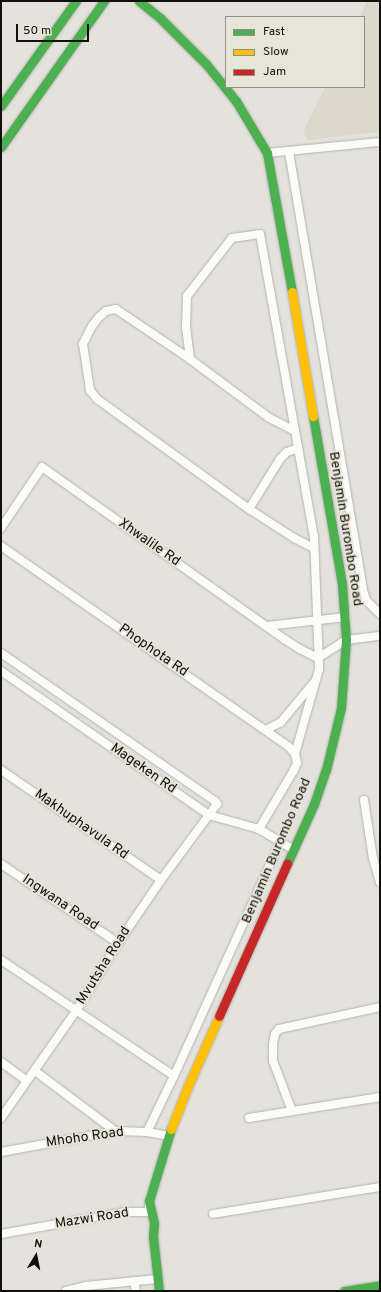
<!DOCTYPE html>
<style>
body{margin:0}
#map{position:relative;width:381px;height:1292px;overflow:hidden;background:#e4e2dc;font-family:Overpass,sans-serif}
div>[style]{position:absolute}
.built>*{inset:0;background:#dbd8cb}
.roads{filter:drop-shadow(0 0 1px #b4b3ae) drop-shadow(0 0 1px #b4b3ae)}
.street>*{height:8px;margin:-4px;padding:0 4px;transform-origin:4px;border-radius:4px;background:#fbfbfa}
.fast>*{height:9px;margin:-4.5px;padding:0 4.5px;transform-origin:4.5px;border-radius:4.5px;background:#4caf50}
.slow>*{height:9px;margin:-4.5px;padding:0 4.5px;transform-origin:4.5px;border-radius:4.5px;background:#ffc107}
.jam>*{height:9px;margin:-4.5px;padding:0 4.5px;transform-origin:4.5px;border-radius:4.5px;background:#c62828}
span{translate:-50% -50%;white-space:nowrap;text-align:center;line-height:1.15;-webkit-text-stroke:3.5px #e7e5d8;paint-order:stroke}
.street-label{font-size:14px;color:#11100c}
.frame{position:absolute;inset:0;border:2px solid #11100c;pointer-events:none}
.legend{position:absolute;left:225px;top:16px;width:140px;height:72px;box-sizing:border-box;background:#e7e5d8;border:1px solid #919086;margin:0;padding:5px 7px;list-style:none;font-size:12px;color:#11100c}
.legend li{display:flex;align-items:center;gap:8px;height:20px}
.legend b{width:20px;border:1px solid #919086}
.north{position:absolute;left:16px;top:1236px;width:40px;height:40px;-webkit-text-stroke:3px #e7e5d8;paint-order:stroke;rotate:10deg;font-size:11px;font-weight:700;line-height:16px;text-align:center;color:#11100c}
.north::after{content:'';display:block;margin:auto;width:14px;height:18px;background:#11100c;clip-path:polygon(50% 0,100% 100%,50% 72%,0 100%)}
.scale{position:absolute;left:16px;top:24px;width:73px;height:18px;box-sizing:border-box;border:2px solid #11100c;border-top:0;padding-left:5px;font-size:12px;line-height:14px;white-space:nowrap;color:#11100c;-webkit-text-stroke:3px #e7e5d8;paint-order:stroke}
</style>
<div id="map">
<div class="built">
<div style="clip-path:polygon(367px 1px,380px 1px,380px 132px,308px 140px,303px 132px,325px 87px,364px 87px,364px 17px,360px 17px)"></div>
</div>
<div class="roads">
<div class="street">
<div style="left:289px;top:152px;width:444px;rotate:80.4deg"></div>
<div style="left:363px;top:590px;width:10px;rotate:73deg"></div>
<div style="left:366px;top:600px;width:20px;rotate:45deg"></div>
<div style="left:267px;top:153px;width:114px;rotate:-5.6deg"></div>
<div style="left:190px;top:359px;width:32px;rotate:-97deg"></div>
<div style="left:186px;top:327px;width:31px;rotate:-88deg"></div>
<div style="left:187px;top:296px;width:73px;rotate:-52.2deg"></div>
<div style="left:232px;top:238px;width:28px;rotate:-8deg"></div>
<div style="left:260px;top:234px;width:307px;rotate:79.9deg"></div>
<div style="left:314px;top:536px;width:133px;rotate:87.8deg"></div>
<div style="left:319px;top:669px;width:88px;rotate:105.8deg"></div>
<div style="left:295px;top:431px;width:30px;rotate:-153deg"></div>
<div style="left:268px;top:417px;width:97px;rotate:-143.4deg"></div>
<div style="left:190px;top:359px;width:89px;rotate:-146deg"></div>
<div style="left:116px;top:309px;width:10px;rotate:169deg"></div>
<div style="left:106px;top:311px;width:9px;rotate:139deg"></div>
<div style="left:99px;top:317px;width:11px;rotate:128deg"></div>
<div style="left:92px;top:326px;width:20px;rotate:117deg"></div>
<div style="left:83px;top:344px;width:47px;rotate:81.3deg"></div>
<div style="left:90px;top:390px;width:11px;rotate:52deg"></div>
<div style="left:97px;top:399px;width:188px;rotate:35.9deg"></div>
<div style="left:249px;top:509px;width:54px;rotate:32.8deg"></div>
<div style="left:294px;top:538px;width:22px;rotate:27deg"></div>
<div style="left:249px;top:509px;width:59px;rotate:-58.2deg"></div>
<div style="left:280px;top:459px;width:10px;rotate:-45deg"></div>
<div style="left:287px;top:452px;width:12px;rotate:-20deg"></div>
<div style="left:1px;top:528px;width:73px;rotate:-56.1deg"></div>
<div style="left:42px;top:467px;width:297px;rotate:35.4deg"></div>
<div style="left:284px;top:639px;width:19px;rotate:32deg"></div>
<div style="left:300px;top:649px;width:20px;rotate:27deg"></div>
<div style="left:1px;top:546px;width:351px;rotate:34.9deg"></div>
<div style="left:289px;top:747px;width:9px;rotate:49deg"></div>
<div style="left:295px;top:754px;width:9px;rotate:77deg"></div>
<div style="left:297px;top:763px;width:8px;rotate:113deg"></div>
<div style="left:294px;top:770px;width:69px;rotate:120.7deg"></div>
<div style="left:267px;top:626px;width:79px;rotate:-6.6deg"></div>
<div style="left:1px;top:653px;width:260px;rotate:34.7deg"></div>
<div style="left:215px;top:801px;width:4px;rotate:56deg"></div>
<div style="left:217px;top:804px;width:94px;rotate:126.4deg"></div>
<div style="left:161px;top:880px;width:76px;rotate:124.3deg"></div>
<div style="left:118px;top:943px;width:80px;rotate:121.7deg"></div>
<div style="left:76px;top:1011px;width:131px;rotate:125deg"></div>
<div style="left:318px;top:658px;width:33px;rotate:-33deg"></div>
<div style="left:346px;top:640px;width:34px;rotate:-7deg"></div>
<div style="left:1px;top:671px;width:253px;rotate:34.7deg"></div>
<div style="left:209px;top:815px;width:52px;rotate:15.6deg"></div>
<div style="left:259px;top:829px;width:41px;rotate:31deg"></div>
<div style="left:266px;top:730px;width:17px;rotate:-28deg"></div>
<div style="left:281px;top:722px;width:55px;rotate:-50.2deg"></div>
<div style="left:1px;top:770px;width:194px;rotate:34.5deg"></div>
<div style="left:364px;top:800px;width:59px;rotate:81.2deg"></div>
<div style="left:373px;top:858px;width:25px;rotate:74deg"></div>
<div style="left:1px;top:864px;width:141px;rotate:34deg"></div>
<div style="left:1px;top:960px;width:208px;rotate:33.8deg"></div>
<div style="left:1px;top:1062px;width:31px;rotate:36deg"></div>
<div style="left:35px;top:1071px;width:100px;rotate:36.9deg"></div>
<div style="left:292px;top:1111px;width:53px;rotate:-110.8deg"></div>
<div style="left:273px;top:1061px;width:17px;rotate:-90deg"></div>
<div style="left:273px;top:1044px;width:10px;rotate:-79deg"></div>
<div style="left:275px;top:1034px;width:6px;rotate:-51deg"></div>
<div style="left:279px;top:1029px;width:103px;rotate:-12.3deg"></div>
<div style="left:249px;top:1118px;width:133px;rotate:-9.1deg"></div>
<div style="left:147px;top:1132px;width:62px;rotate:-64.3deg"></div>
<div style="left:174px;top:1076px;width:257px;rotate:-65.6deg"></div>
<div style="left:1px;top:1152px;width:116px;rotate:-10.4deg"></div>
<div style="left:115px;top:1131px;width:32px;rotate:2deg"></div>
<div style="left:147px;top:1132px;width:22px;rotate:10deg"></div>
<div style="left:213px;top:1214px;width:169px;rotate:-9.2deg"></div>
<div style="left:1px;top:1234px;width:125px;rotate:-10.1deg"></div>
<div style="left:124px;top:1212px;width:25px"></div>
<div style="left:149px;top:1212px;width:7px;rotate:-90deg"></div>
<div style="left:134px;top:1281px;width:10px;rotate:79deg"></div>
<div style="left:66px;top:1291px;width:21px;rotate:-14deg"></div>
<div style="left:86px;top:1286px;width:71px;rotate:-5.6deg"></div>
</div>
<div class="fast">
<div style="left:139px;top:1px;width:28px;rotate:39deg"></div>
<div style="left:161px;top:19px;width:64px;rotate:45deg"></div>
<div style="left:206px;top:64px;width:48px;rotate:51deg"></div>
<div style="left:236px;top:101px;width:61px;rotate:59.2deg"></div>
<div style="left:267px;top:153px;width:141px;rotate:79.8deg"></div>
<div style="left:1px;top:106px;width:129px;rotate:-54.5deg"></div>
<div style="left:1px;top:147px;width:179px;rotate:-54.8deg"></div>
<div style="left:287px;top:864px;width:66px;rotate:-65.8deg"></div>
<div style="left:314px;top:804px;width:36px;rotate:-71deg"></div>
<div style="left:326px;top:770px;width:64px;rotate:-76.4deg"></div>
<div style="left:341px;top:708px;width:68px;rotate:-85.8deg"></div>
<div style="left:346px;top:640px;width:56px;rotate:-94.1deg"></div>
<div style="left:342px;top:584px;width:170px;rotate:-99.8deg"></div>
<div style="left:159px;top:1291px;width:54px;rotate:-96.3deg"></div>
<div style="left:153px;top:1237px;width:14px;rotate:-86deg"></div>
<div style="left:154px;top:1223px;width:23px;rotate:-103deg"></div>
<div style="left:149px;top:1201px;width:75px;rotate:-73deg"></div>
<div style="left:344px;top:1291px;width:36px;rotate:-9deg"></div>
</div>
<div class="slow">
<div style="left:292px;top:292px;width:126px;rotate:80.4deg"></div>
<div style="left:171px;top:1129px;width:46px;rotate:-68.4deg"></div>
<div style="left:188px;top:1086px;width:77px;rotate:-66.1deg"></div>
</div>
<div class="jam">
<div style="left:219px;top:1016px;width:167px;rotate:-65.9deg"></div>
</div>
</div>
<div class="street-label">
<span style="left:345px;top:529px;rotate:81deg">Benjamin Burombo Road</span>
<span style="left:149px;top:543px;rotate:35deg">Xhwalile Rd</span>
<span style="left:153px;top:651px;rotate:35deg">Phophota Rd</span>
<span style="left:143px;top:769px;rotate:35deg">Mageken Rd</span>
<span style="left:81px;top:825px;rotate:35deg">Makhuphavula Rd</span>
<span style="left:277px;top:851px;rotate:-67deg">Benjamin Burombo Road</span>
<span style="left:60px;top:903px;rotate:34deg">Ingwana Road</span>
<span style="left:104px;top:966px;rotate:-58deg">Mvutsha Road</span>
<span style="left:85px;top:1138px;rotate:-8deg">Mhoho Road</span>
<span style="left:92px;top:1219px;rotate:-9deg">Mazwi Road</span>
</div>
<div class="frame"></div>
<ul class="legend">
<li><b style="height:5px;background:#4caf50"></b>Fast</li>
<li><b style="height:5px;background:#ffc107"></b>Slow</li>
<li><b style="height:5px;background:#c62828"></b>Jam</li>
</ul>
<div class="north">N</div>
<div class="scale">50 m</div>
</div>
